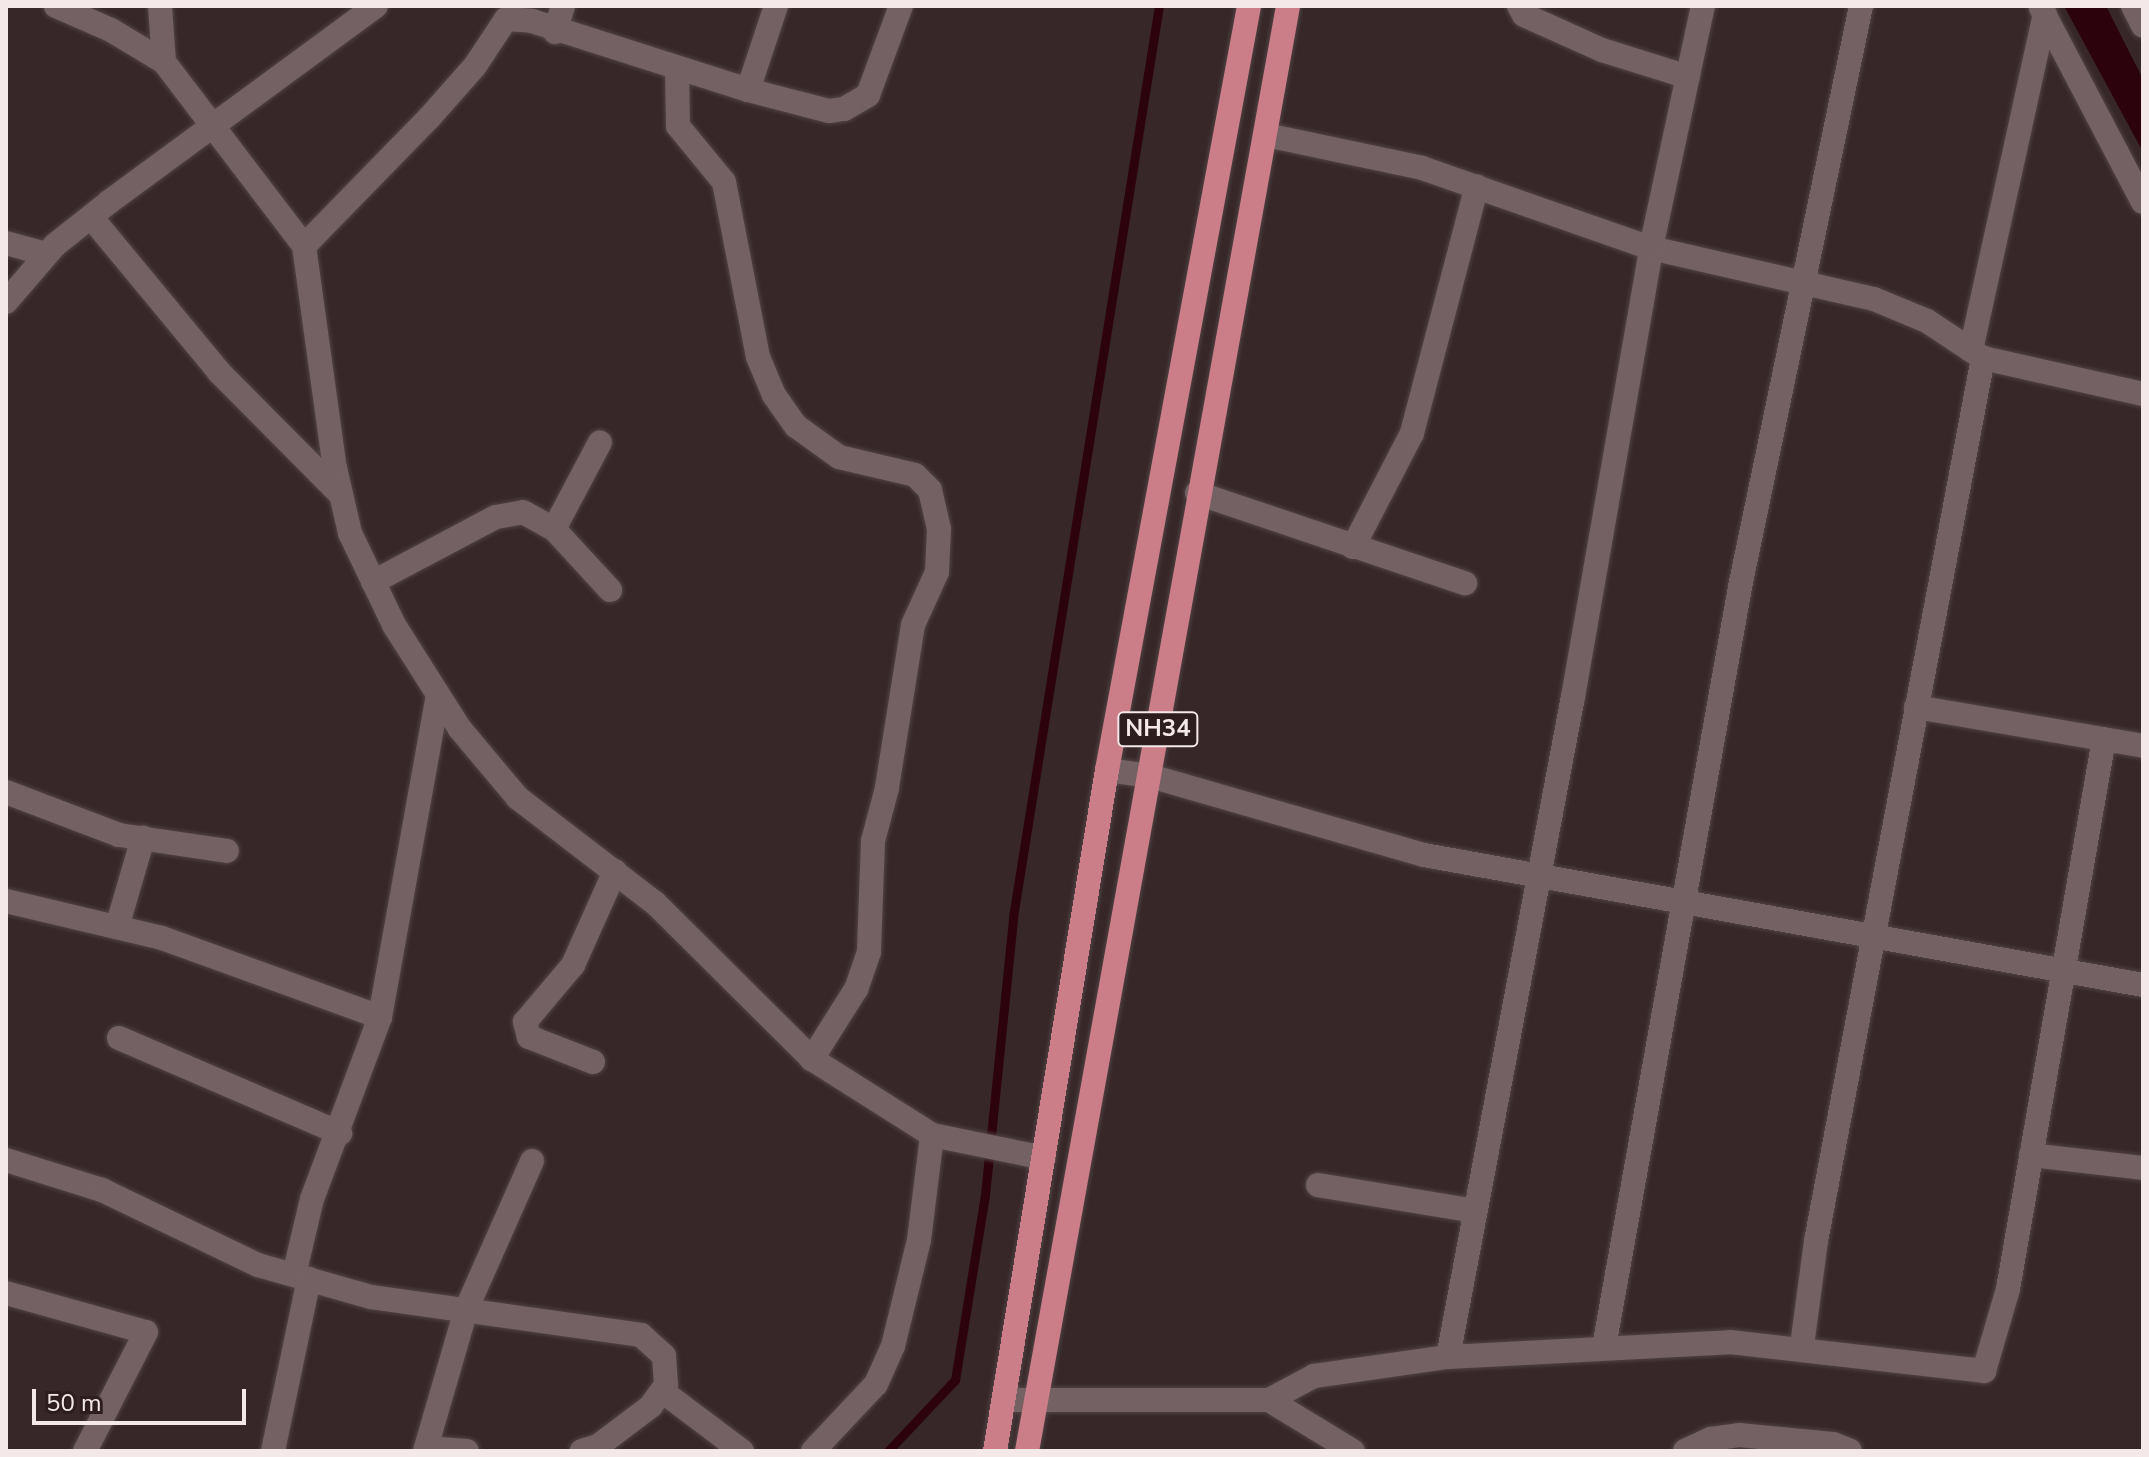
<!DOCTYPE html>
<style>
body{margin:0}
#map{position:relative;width:2149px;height:1457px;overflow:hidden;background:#372728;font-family:"Nunito Sans",sans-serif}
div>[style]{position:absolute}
.water>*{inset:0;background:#2c030c}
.stream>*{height:9px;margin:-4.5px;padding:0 4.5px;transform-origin:4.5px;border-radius:4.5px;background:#2c030c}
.roads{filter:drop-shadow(0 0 2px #514345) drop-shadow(0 0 2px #514345)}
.minor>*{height:24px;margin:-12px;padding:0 12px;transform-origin:12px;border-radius:12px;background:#746163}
.tertiary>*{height:24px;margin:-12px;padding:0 12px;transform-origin:12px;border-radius:12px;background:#746163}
.trunk>*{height:24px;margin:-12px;padding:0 12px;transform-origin:12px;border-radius:12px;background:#cc7e88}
span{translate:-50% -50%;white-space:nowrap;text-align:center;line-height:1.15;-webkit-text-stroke:8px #2d1d1f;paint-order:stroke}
.shield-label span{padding:2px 6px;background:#2d1d1f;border:2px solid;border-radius:6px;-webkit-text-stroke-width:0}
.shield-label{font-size:24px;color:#f4e8e9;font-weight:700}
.frame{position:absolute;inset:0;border:8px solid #f4e8e9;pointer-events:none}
.scale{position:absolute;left:32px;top:1389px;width:214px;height:36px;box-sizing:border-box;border:4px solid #f4e8e9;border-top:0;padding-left:10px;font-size:24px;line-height:28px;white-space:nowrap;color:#f4e8e9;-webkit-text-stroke:6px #2d1d1f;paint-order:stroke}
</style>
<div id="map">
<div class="water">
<div style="clip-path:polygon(2064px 6px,2106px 6px,2143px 79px,2143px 152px)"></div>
</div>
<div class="stream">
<div style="left:888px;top:1451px;width:98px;rotate:-46.7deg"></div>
<div style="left:955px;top:1380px;width:187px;rotate:-80.8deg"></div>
<div style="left:985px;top:1195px;width:279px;rotate:-84.2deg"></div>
<div style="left:1013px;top:917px;width:923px;rotate:-80.9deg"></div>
</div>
<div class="roads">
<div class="minor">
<div style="left:56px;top:6px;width:60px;rotate:23.6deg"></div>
<div style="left:111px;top:30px;width:62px;rotate:31.1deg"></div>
<div style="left:164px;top:62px;width:231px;rotate:52.7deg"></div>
<div style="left:304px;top:246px;width:224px;rotate:82.1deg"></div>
<div style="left:335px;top:468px;width:67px;rotate:77deg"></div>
<div style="left:350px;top:533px;width:102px;rotate:64.4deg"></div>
<div style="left:394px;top:625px;width:123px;rotate:57.6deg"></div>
<div style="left:460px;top:729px;width:90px;rotate:50deg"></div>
<div style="left:518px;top:798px;width:173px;rotate:37.5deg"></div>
<div style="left:655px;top:903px;width:221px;rotate:44.8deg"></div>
<div style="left:812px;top:1059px;width:142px;rotate:32.3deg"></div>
<div style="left:932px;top:1135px;width:114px;rotate:11.6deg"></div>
<div style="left:160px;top:6px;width:56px;rotate:85.9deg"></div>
<div style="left:1519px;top:6px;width:10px;rotate:61deg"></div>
<div style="left:1524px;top:15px;width:85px;rotate:24.2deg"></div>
<div style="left:1602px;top:50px;width:90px;rotate:17.4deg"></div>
<div style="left:2133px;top:6px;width:22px;rotate:63deg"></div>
<div style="left:2041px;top:8px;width:219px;rotate:62.3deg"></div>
<div style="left:555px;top:32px;width:27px;rotate:-73deg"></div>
<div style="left:677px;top:68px;width:58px;rotate:89deg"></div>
<div style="left:678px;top:126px;width:72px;rotate:50.6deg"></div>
<div style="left:724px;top:182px;width:178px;rotate:79deg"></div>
<div style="left:758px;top:357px;width:41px;rotate:67.2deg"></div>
<div style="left:774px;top:395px;width:38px;rotate:55deg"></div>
<div style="left:796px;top:426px;width:53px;rotate:35.8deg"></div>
<div style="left:839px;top:457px;width:78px;rotate:13.3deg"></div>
<div style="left:915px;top:475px;width:21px;rotate:45deg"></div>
<div style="left:930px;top:490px;width:40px;rotate:77deg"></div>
<div style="left:939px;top:529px;width:43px;rotate:92.7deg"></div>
<div style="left:937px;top:572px;width:58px;rotate:114.4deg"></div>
<div style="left:913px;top:625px;width:165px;rotate:99.1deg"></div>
<div style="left:887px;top:788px;width:55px;rotate:104.8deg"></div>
<div style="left:873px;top:841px;width:111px;rotate:92.1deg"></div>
<div style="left:869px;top:952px;width:39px;rotate:109deg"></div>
<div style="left:856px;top:989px;width:83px;rotate:122.2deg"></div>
<div style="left:748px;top:90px;width:89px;rotate:-71.6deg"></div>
<div style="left:1266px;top:135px;width:159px;rotate:11.9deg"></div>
<div style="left:1422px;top:168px;width:243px;rotate:19.3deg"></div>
<div style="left:1651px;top:248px;width:229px;rotate:12.9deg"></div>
<div style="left:1874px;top:299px;width:57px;rotate:22.5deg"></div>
<div style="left:1927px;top:321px;width:67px;rotate:33.5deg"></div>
<div style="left:1983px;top:358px;width:164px;rotate:12.7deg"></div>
<div style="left:91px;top:217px;width:201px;rotate:50.4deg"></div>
<div style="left:219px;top:372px;width:173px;rotate:45.2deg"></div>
<div style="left:6px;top:243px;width:41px;rotate:15.4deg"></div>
<div style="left:304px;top:246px;width:179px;rotate:-45.7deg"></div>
<div style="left:429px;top:118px;width:69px;rotate:-48.5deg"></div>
<div style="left:475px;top:66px;width:56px;rotate:-56.6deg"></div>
<div style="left:506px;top:19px;width:26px;rotate:4deg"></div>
<div style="left:532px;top:21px;width:227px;rotate:17.7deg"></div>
<div style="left:748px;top:90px;width:84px;rotate:14.5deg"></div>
<div style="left:829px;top:111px;width:15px;rotate:-8deg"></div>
<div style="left:844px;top:109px;width:28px;rotate:-30deg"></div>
<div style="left:868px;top:95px;width:95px;rotate:-69.7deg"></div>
<div style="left:6px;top:302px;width:75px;rotate:-49.3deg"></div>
<div style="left:55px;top:245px;width:69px;rotate:-38.5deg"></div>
<div style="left:109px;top:202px;width:331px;rotate:-36.3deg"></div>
<div style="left:1971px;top:350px;width:344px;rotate:-77.6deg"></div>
<div style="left:1197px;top:493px;width:283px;rotate:18.6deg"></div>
<div style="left:554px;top:529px;width:98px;rotate:-62.1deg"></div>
<div style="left:1353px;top:547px;width:128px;rotate:-62.6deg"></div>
<div style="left:1412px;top:433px;width:255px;rotate:-75.3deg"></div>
<div style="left:373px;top:582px;width:139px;rotate:-27.9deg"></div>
<div style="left:496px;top:517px;width:27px;rotate:-10deg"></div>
<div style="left:523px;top:512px;width:35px;rotate:29deg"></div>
<div style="left:554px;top:529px;width:83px;rotate:47.4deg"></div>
<div style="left:1916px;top:707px;width:230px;rotate:9.7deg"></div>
<div style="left:1107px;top:770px;width:43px;rotate:7.9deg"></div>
<div style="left:1150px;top:776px;width:285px;rotate:16.1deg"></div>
<div style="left:1424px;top:855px;width:731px;rotate:10.25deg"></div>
<div style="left:6px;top:792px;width:121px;rotate:20.8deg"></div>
<div style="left:119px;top:835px;width:109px;rotate:8.4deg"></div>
<div style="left:6px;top:901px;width:160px;rotate:13.3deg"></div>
<div style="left:162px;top:938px;width:232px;rotate:19.9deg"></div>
<div style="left:117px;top:927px;width:93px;rotate:-73.7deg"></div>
<div style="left:119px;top:1038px;width:241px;rotate:23.3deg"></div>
<div style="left:593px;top:1062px;width:69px;rotate:-158.7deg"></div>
<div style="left:529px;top:1037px;width:16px;rotate:-105deg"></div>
<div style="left:525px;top:1022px;width:75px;rotate:-49.9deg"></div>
<div style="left:573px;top:965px;width:103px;rotate:-65.9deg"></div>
<div style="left:2031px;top:1155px;width:113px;rotate:6.6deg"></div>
<div style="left:6px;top:1160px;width:101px;rotate:17.4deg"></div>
<div style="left:102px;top:1190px;width:173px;rotate:25.7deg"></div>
<div style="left:258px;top:1265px;width:117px;rotate:15.8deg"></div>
<div style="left:371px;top:1297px;width:273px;rotate:8deg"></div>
<div style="left:641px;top:1335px;width:31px;rotate:42deg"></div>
<div style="left:664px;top:1356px;width:29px;rotate:86deg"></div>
<div style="left:666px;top:1385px;width:26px;rotate:126deg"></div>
<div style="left:651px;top:1406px;width:66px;rotate:143deg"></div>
<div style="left:598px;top:1446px;width:17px;rotate:163deg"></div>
<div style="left:1318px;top:1185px;width:159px;rotate:9.4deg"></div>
<div style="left:294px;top:1275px;width:78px;rotate:-76.7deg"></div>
<div style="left:312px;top:1199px;width:194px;rotate:-69.5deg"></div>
<div style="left:380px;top:1017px;width:327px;rotate:-79.8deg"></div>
<div style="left:6px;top:1293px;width:145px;rotate:15.6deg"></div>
<div style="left:146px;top:1332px;width:134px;rotate:117.1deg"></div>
<div style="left:1802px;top:1346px;width:106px;rotate:-82.4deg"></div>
<div style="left:1816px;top:1241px;width:899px;rotate:-79.29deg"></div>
<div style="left:1604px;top:1347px;width:777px;rotate:-79.85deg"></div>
<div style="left:1741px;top:582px;width:588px;rotate:-78.23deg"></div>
<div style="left:1448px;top:1357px;width:672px;rotate:-79.28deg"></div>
<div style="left:1573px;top:697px;width:456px;rotate:-80.1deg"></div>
<div style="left:1651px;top:248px;width:248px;rotate:-77.9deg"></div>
<div style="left:662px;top:1391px;width:100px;rotate:36.9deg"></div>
<div style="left:1269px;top:1400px;width:51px;rotate:-28.1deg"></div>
<div style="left:1314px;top:1376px;width:135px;rotate:-8.1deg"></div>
<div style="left:1448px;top:1357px;width:282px;rotate:-3deg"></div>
<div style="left:1730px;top:1342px;width:256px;rotate:6.5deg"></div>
<div style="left:1984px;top:1371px;width:85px;rotate:-73.7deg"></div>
<div style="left:2008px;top:1289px;width:558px;rotate:-80.1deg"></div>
<div style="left:426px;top:1448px;width:41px;rotate:4.2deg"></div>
<div style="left:273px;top:1451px;width:176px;rotate:-78.2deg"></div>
<div style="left:425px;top:1451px;width:147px;rotate:-73.8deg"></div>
<div style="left:466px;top:1310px;width:163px;rotate:-66.1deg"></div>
<div style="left:813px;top:1451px;width:92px;rotate:-46.8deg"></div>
<div style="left:876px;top:1384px;width:42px;rotate:-65.9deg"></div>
<div style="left:893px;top:1346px;width:109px;rotate:-76.2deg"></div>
<div style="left:919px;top:1240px;width:106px;rotate:-82.9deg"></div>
<div style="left:1685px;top:1451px;width:29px;rotate:-25deg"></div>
<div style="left:1711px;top:1439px;width:28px;rotate:-8deg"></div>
<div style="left:1739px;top:1435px;width:94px;rotate:5.5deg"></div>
<div style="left:1833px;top:1444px;width:18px;rotate:22deg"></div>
</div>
<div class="tertiary">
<div style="left:1005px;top:1400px;width:264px"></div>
<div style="left:1269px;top:1400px;width:98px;rotate:31.3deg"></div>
</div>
<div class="trunk">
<div style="left:995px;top:1451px;width:690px;rotate:-80.66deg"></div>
<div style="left:1107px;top:770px;width:777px;rotate:-79.47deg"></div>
<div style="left:1027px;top:1451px;width:1468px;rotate:-79.76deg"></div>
</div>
</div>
<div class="shield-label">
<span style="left:1158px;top:729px">NH34</span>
</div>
<div class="frame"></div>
<div class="scale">50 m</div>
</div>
